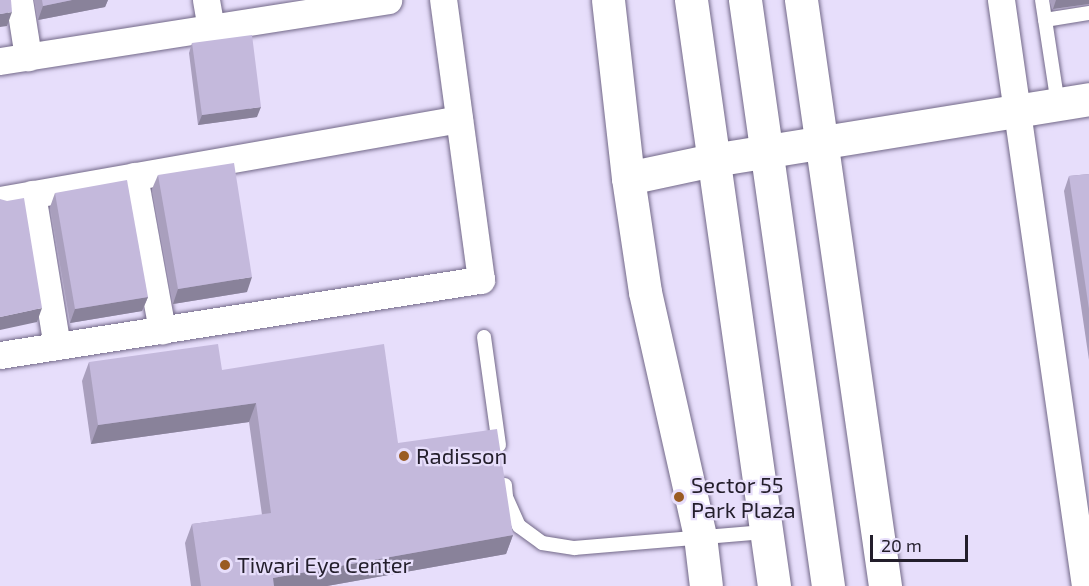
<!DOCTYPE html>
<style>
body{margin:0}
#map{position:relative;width:1089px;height:586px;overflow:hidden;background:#e7defb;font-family:"Exo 2",sans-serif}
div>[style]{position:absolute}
.roads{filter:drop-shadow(0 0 2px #726888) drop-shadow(0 0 2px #726888)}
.lane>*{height:14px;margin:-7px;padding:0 7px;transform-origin:7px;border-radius:7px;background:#fff}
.street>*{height:27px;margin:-13.5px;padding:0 13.5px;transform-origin:13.5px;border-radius:13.5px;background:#fff}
.secondary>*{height:33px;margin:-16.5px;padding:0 16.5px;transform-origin:16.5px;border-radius:16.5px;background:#fff}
.wall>*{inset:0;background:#a99fbd}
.shaded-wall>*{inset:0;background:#89829a}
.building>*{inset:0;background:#c4b9dc}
.dots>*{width:16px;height:16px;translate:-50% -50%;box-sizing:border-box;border:3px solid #e7defb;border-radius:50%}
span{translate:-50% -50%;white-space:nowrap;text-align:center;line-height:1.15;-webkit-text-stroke:4.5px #e7defb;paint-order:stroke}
.poi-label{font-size:22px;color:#231e2b}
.left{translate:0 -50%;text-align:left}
.scale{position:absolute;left:870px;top:535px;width:98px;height:27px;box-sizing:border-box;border:3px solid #231e2b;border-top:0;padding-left:8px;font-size:18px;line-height:21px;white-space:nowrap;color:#231e2b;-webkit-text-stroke:4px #e7defb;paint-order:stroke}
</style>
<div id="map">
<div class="roads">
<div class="lane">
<div style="left:1042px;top:0;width:105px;rotate:81.3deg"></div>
<div style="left:1045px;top:20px;width:45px;rotate:-9deg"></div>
<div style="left:484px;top:337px;width:109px;rotate:82.1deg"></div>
<div style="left:505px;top:485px;width:12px;rotate:85deg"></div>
<div style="left:506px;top:497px;width:32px;rotate:66deg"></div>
<div style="left:519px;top:526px;width:29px;rotate:36deg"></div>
<div style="left:542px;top:543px;width:33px;rotate:9deg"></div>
<div style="left:575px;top:548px;width:192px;rotate:-4.8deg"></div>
</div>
<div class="street">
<div style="left:19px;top:0;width:58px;rotate:81deg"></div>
<div style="left:206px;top:0;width:28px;rotate:80deg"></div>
<div style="left:1001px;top:0;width:592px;rotate:81.84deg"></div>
<div style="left:0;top:61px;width:393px;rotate:-8.9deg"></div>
<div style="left:134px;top:176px;width:157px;rotate:79.7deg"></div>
<div style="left:32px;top:194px;width:154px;rotate:80.7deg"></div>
<div style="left:0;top:200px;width:466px;rotate:-10deg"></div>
<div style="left:0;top:355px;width:487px;rotate:-8.9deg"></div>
<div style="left:481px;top:280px;width:283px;rotate:-97.7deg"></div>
</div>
<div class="secondary">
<div style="left:608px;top:0;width:179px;rotate:83.6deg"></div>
<div style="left:628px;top:178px;width:115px;rotate:81.5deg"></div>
<div style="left:645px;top:292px;width:250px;rotate:77.3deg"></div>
<div style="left:700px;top:536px;width:50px;rotate:83.2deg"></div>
<div style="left:691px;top:0;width:592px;rotate:81.94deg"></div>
<div style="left:745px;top:0;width:592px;rotate:81.94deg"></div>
<div style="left:801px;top:0;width:592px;rotate:81.84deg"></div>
<div style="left:628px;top:178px;width:87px;rotate:-12deg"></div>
<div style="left:713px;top:160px;width:381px;rotate:-9.2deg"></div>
</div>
</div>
<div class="wall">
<div style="clip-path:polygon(34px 0,108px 0,105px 7px,38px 20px)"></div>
<div style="clip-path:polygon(1049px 0,1089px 0,1053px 9px)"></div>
<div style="clip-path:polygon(192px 43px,257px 117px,198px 125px,189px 53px)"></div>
<div style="clip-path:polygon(1089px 174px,1089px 360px,1064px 191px,1069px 176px)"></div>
<div style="clip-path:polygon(158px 175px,247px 292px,173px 304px,152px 189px)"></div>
<div style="clip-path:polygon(55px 193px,148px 297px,142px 311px,70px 323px,50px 207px)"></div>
<div style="clip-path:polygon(89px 362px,222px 370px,398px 443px,513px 535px,506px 554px,327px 586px,191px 586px,185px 543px,192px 524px,262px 515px,249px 422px,91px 444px,82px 381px)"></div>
</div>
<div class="shaded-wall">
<div style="clip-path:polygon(72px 0,108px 0,105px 7px,38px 20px,43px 6px)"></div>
<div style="clip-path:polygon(1056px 0,1089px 0,1089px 4px,1053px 9px)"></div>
<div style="clip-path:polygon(12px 12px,7px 26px,0 27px,0 14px)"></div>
<div style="clip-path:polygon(261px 107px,257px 117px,198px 125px,202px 115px)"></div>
<div style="clip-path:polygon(252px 277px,247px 292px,173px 304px,178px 289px)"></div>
<div style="clip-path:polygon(148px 297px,142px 311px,70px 323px,75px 309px)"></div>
<div style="clip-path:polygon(42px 308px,37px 322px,0 330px,0 317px)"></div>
<div style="clip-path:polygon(256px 403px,249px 422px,91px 444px,98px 425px)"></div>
<div style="clip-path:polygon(513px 535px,506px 554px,327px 586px,270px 586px,273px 578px)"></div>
</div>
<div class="building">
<div style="clip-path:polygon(0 0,11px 0,12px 12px,0 14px)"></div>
<div style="clip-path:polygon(42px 0,72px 0,43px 6px)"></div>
<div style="clip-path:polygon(252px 35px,261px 107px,202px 115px,192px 43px)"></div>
<div style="clip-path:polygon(234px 163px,252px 277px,178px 289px,158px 175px)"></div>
<div style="clip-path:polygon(1089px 174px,1089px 309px,1069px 176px)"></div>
<div style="clip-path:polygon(127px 180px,148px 297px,75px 309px,55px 193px)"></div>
<div style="clip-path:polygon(24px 198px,42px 308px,0 317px,0 199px,7px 201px)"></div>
<div style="clip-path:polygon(218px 344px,222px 370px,384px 344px,398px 443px,497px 429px,513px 535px,273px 578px,274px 586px,201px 586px,192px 524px,271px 513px,256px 403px,98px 425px,89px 362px)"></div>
</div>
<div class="dots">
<div style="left:404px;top:456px;background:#9a5b22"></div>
<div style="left:679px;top:497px;background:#9a5b22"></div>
<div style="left:225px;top:565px;background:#9a5b22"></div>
</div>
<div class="poi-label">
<span class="left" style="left:416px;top:456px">Radisson</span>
<span class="left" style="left:691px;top:497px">Sector 55<br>Park Plaza</span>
<span class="left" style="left:237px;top:565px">Tiwari Eye Center</span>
</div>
<div class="scale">20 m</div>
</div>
